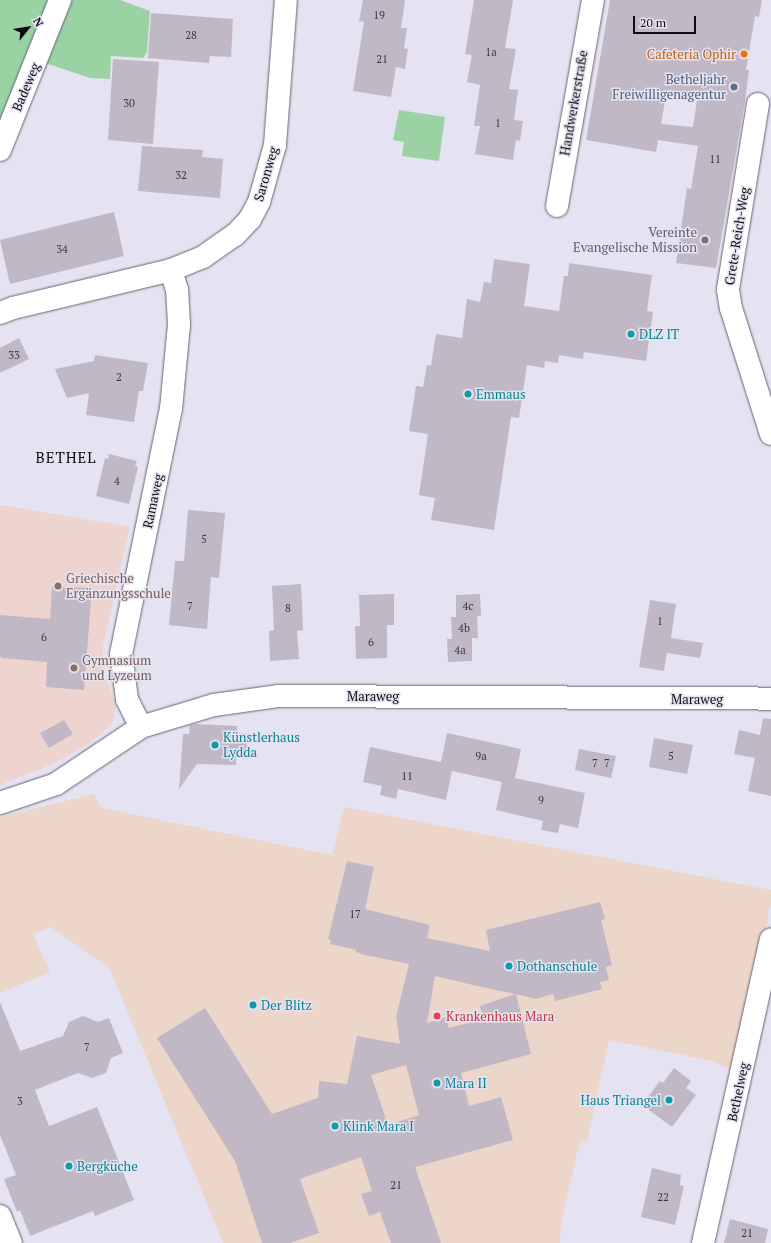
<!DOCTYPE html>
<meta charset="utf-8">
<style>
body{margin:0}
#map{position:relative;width:771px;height:1243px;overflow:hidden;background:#e5e2f1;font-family:"PT Serif",serif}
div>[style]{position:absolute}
.education>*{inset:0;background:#eed4cf}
.medical>*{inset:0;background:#ecd5c9}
.green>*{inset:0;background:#9bd2a4}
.building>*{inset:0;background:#c1b8c6}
.roads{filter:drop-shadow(0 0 1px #676471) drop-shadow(0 0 1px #676471)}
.minor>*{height:22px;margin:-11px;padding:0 11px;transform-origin:11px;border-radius:11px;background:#fff}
.dots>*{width:11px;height:11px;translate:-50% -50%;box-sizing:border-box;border:2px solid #e5e2f1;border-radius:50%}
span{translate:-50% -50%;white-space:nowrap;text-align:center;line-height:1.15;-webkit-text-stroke:3px #e5e2f1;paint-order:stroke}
.number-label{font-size:11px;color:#3b373e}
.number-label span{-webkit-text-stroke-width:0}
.food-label{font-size:13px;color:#c56008}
.right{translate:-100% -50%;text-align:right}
.service-label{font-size:13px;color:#4e5e75}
.street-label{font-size:13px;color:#0e0c11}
.worship-label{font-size:13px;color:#5b616d}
.culture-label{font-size:13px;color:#0d838f}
.left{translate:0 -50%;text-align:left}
.education-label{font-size:13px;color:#785e54}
.health-label{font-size:13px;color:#be3a42}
.quarter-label{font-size:15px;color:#0e0c11;letter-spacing:1px}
.north{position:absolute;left:8px;top:8px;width:40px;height:40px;-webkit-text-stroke:3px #e5e2f1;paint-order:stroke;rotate:60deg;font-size:11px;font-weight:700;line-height:16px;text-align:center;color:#0e0c11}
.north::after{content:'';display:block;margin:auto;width:14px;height:18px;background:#0e0c11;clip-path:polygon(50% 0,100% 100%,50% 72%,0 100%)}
.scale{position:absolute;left:633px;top:16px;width:63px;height:18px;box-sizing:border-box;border:2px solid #0e0c11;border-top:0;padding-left:5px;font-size:12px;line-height:14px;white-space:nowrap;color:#0e0c11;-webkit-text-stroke:3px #e5e2f1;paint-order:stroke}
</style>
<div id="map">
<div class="education">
<div style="clip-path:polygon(0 505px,130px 527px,103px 646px,103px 672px,116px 704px,112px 724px,90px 743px,55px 763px,0 785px)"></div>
</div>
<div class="medical">
<div style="clip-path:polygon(94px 794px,101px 808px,332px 855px,344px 807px,771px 890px,771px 904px,733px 1071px,712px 1061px,609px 1040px,587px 1141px,580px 1140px,561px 1223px,560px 1243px,223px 1243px,110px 969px,51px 927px,33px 934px,50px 972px,0 993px,0 817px)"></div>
</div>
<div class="green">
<div style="clip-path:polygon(0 0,120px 0,150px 11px,147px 52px,143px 58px,111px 56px,110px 79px,90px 78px,31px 58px,0 127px)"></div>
<div style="clip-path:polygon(399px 110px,445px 117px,439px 161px,402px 156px,404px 142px,393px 140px)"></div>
</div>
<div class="building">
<div style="clip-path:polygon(363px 0,405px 0,401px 28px,407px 28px,404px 48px,408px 49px,405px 69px,396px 67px,391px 97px,353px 91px,364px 22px,359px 21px)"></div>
<div style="clip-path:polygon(474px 0,513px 0,505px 48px,516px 49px,509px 89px,518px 90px,514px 120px,523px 121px,520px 141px,516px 140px,513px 160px,475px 154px,480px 126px,474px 126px,480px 85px,467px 82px,472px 55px,465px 54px)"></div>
<div style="clip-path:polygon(evenodd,610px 0,762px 0,759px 17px,755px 16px,746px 70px,749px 70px,745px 101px,716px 268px,676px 263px,687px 188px,691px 189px,698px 146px,658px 140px,656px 152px,586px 140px,610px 0,667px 90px,698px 94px,693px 127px,661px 124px,667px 90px)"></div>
<div style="clip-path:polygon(151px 13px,233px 19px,231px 57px,210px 56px,209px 63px,148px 58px)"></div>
<div style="clip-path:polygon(113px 59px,159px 62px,153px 144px,108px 140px)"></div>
<div style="clip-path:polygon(142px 146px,203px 150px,202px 157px,223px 159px,220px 198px,138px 191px)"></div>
<div style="clip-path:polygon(114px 212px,124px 256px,10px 284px,0 240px)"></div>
<div style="clip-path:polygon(494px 259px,530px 264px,524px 306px,559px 311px,564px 276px,568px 276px,569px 263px,652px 275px,647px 311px,653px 312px,646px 361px,584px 352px,583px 359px,559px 355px,558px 363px,545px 361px,544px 368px,527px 365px,519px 418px,511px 417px,494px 530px,431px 520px,435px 498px,419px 495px,428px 434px,409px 431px,416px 386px,423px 387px,427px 365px,431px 366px,436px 334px,462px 338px,467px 299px,480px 302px,484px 282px,491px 283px)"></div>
<div style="clip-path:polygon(19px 338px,29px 359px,0 373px,0 348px)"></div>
<div style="clip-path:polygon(95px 355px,148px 363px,143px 391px,139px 391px,134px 422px,86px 415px,89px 393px,67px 398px,55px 369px,94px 361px)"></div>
<div style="clip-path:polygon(109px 454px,137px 461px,135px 466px,138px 467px,129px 504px,96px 496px,105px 458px,108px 459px)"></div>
<div style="clip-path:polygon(188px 510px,225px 513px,219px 578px,211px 577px,207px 629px,169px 625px,175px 561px,184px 561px)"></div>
<div style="clip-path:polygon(301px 584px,303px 630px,297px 631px,299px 659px,270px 661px,269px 631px,274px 630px,272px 586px)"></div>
<div style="clip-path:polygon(52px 586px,92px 588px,84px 690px,46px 687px,47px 662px,2px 658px,0 656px,0 615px,50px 619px)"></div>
<div style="clip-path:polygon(394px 594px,394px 625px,387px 625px,387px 658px,356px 659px,355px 626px,360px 626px,359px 595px)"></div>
<div style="clip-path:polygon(480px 594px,481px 616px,477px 616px,478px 638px,472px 638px,472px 661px,448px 662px,447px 639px,452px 639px,451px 617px,456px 617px,456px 595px)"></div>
<div style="clip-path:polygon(650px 600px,676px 604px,671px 638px,703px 643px,700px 658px,667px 653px,664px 671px,639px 667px)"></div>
<div style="clip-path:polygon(763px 718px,771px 719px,771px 796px,748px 791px,755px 758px,734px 754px,739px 730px,760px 735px)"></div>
<div style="clip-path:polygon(64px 720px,73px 734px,49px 748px,40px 733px)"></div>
<div style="clip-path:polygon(195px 724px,237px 726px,237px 733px,247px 734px,247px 756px,236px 756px,236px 765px,197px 764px,179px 789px,183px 734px,189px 734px,190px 725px)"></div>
<div style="clip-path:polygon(447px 733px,521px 749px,515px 778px,585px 793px,578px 828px,560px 824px,558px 833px,541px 830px,543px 821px,496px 810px,502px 782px,452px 771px,446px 800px,398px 789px,396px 799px,380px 795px,382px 786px,363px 782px,370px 747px,441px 762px)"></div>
<div style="clip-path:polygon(654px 738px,693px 745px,687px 774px,649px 767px)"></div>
<div style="clip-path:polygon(579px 749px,616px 756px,611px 778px,575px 770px)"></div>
<div style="clip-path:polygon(evenodd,347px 861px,374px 867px,365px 909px,430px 925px,427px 938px,490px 951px,486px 930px,600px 902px,605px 919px,601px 920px,612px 965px,606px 967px,609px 980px,600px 982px,602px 989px,555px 1001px,553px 994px,535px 999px,516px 994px,531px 1054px,461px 1073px,469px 1106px,501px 1097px,513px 1140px,415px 1167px,441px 1243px,391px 1243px,380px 1212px,369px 1216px,361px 1194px,372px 1191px,361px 1157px,300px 1179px,319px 1233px,290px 1243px,262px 1243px,235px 1161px,157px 1038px,205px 1008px,272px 1114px,318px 1098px,319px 1081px,347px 1084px,357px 1036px,400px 1044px,396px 1017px,409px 964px,365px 955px,356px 952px,356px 950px,330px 944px,331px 940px,328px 939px,347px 861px,435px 976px,473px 985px,515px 994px,480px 1006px,483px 1019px,449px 1028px,446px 1017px,427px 1023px,435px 976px,347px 861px,406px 1065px,419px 1115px,388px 1125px,371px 1075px,406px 1065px)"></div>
<div style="clip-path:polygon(0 1002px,20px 1051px,63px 1036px,69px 1022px,83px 1016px,98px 1022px,109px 1018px,123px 1053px,111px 1058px,106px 1073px,92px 1078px,78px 1073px,35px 1090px,49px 1126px,97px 1107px,134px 1200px,95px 1216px,93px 1211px,30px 1236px,20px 1210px,17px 1212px,4px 1179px,16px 1175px,0 1135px)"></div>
<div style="clip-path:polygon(674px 1068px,691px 1081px,686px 1088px,696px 1095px,672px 1127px,642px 1105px,660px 1081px,663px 1083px)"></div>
<div style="clip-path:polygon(652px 1168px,681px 1175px,680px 1185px,684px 1186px,675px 1225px,641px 1217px)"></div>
<div style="clip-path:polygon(730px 1219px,768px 1229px,765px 1243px,724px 1243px)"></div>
</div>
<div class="roads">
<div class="minor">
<div style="left:758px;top:104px;width:188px;rotate:99.2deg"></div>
<div style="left:728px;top:290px;width:18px;rotate:81deg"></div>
<div style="left:731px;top:308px;width:132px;rotate:72.4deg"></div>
<div style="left:0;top:150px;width:162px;rotate:-68.2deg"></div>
<div style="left:557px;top:206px;width:209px;rotate:-80.1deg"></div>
<div style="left:0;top:313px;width:14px;rotate:-21deg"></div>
<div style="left:13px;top:308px;width:163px;rotate:-13.5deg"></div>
<div style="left:171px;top:270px;width:35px;rotate:-22deg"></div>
<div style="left:203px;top:257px;width:39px;rotate:-35deg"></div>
<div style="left:235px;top:235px;width:22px;rotate:-47deg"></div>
<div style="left:250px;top:219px;width:19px;rotate:-62deg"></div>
<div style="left:259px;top:202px;width:59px;rotate:-74.3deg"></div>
<div style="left:275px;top:145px;width:145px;rotate:-85.7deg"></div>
<div style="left:141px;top:727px;width:31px;rotate:-117deg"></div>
<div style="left:127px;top:699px;width:45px;rotate:-97.6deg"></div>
<div style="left:121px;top:654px;width:250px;rotate:-78.5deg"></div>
<div style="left:171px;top:409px;width:84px;rotate:-84.6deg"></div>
<div style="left:179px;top:325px;width:35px;rotate:-93deg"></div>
<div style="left:177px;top:290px;width:21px;rotate:-107deg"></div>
<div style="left:0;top:803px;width:59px;rotate:-18.7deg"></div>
<div style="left:56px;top:784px;width:102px;rotate:-33.8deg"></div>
<div style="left:141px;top:727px;width:76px;rotate:-16.8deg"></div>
<div style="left:214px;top:705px;width:66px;rotate:-7.9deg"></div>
<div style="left:279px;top:696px;width:492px;rotate:0.3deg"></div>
<div style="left:0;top:1216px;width:29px;rotate:68deg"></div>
<div style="left:703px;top:1243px;width:311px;rotate:-77.4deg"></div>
</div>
</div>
<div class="dots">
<div style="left:744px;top:54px;background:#e8710a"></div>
<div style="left:734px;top:87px;background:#5c6f8a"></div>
<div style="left:705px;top:240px;background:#6b7280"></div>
<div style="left:631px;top:334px;background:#0f9aa8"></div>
<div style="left:468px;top:394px;background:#0f9aa8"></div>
<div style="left:58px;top:586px;background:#8d6e63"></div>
<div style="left:74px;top:668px;background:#8d6e63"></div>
<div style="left:215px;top:745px;background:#0f9aa8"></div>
<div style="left:509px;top:966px;background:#0f9aa8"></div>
<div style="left:253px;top:1005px;background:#0f9aa8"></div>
<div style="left:437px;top:1016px;background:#e0444e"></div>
<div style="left:437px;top:1083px;background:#0f9aa8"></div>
<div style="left:669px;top:1100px;background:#0f9aa8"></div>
<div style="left:335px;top:1126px;background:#0f9aa8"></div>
<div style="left:69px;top:1166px;background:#0f9aa8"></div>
</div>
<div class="number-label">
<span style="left:379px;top:15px">19</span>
<span style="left:191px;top:35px">28</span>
<span style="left:491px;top:52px">1a</span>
<span style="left:382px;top:59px">21</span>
<span style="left:129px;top:103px">30</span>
<span style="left:498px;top:123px">1</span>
<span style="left:715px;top:159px">11</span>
<span style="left:181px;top:175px">32</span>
<span style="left:62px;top:249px">34</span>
<span style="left:14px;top:355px">33</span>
<span style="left:119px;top:377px">2</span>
<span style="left:117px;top:481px">4</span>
<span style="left:204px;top:539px">5</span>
<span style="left:190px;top:606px">7</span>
<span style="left:468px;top:606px">4c</span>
<span style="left:288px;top:608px">8</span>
<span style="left:660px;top:621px">1</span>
<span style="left:464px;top:628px">4b</span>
<span style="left:44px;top:637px">6</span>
<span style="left:371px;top:642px">6</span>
<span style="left:460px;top:650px">4a</span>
<span style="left:481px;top:756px">9a</span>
<span style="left:671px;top:756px">5</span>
<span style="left:595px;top:763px">7</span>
<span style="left:607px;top:763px">7</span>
<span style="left:407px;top:776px">11</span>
<span style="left:541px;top:800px">9</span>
<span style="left:355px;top:914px">17</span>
<span style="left:87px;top:1047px">7</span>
<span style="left:20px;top:1101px">3</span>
<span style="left:396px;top:1185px">21</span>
<span style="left:663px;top:1197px">22</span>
<span style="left:747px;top:1233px">21</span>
</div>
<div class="food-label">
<span class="right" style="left:736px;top:54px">Cafeteria Ophir</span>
</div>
<div class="service-label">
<span class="right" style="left:726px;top:87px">Betheljahr<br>Freiwilligenagentur</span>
</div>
<div class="street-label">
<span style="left:26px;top:87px;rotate:-67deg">Badeweg</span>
<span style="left:574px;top:103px;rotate:-80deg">Handwerkerstraße</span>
<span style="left:266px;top:174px;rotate:-74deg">Saronweg</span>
<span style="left:737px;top:236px;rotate:-81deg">Grete-Reich-Weg</span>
<span style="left:153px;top:501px;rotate:-78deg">Ramaweg</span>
<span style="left:373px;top:696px">Maraweg</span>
<span style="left:697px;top:699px">Maraweg</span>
<span style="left:738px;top:1092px;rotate:-78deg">Bethelweg</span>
</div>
<div class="worship-label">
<span class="right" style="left:697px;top:240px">Vereinte<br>Evangelische Mission</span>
</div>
<div class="culture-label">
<span class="left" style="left:639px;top:334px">DLZ IT</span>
<span class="left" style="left:476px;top:394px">Emmaus</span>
<span class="left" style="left:223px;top:745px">Künstlerhaus<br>Lydda</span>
<span class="left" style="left:517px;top:966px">Dothanschule</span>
<span class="left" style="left:261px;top:1005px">Der Blitz</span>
<span class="left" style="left:445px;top:1083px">Mara II</span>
<span class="right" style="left:661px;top:1100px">Haus Triangel</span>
<span class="left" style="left:343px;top:1126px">Klink Mara I</span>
<span class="left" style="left:77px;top:1166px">Bergküche</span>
</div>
<div class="education-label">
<span class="left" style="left:66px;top:586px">Griechische<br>Ergänzungsschule</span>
<span class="left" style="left:82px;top:668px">Gymnasium<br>und Lyzeum</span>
</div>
<div class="health-label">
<span class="left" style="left:446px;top:1016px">Krankenhaus Mara</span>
</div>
<div class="quarter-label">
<span style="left:66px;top:458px">BETHEL</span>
</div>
<div class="north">N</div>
<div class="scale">20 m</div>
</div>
